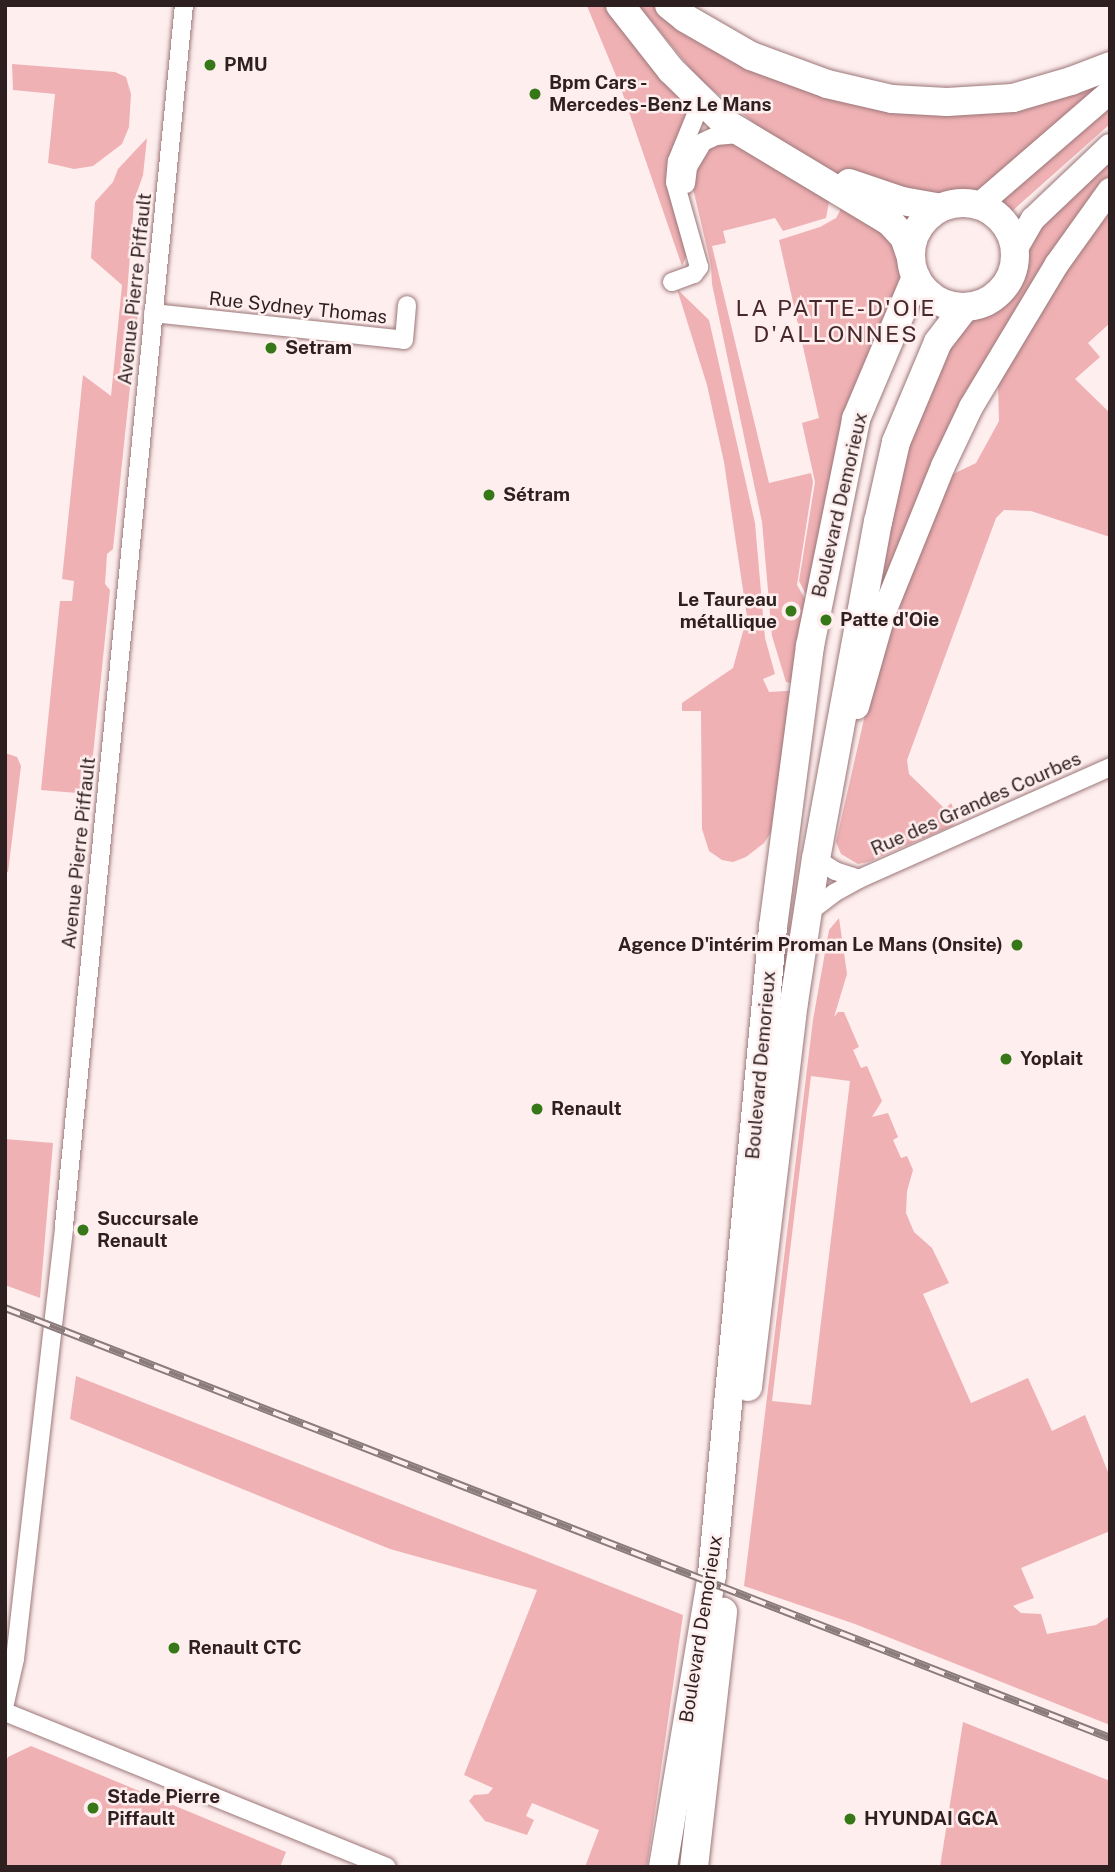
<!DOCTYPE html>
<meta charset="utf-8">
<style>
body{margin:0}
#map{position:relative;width:1115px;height:1872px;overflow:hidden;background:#feeeee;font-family:"Public Sans",sans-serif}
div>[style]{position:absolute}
.green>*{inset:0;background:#efb1b4}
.roads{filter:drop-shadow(0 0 2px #9c7779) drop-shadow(0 0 2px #9c7779)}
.minor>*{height:18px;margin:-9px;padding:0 9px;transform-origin:9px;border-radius:9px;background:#fff}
.secondary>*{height:24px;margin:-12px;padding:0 12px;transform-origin:12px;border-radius:12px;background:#fff}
.primary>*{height:28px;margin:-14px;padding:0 14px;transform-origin:14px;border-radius:14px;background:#fff}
.primary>.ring{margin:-14px;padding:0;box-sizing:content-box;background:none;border:28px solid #fff;border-radius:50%}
.rail>*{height:8px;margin-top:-4px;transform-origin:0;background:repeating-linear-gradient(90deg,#feeeee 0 16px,#8a7b7c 0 32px);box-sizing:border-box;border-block:2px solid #8a7b7c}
.dots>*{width:19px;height:19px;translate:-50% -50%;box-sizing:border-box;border:4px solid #feeeee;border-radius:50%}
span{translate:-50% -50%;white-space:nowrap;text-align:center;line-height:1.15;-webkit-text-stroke:5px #feeeee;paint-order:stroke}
.poi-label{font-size:19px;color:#2e1f20;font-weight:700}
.left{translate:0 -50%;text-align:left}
.right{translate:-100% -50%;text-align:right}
.street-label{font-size:19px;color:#2e1f20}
.quarter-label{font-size:23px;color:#48292b;letter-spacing:2px}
.frame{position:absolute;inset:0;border:7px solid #2e1f20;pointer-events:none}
</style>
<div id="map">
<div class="green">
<div style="clip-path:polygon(608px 5px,690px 106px,685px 140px,687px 255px,682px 266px,619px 83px,587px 6px)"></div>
<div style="clip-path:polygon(638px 5px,669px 5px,751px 56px,947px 102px,1110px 66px,1110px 124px,1002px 220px,979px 205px,949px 204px,848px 183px,769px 135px,699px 79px)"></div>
<div style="clip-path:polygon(12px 64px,115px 72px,126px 77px,131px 94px,129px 127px,122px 144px,93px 166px,74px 169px,48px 163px,55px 94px,13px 90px)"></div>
<div style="clip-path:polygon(147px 138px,143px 175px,134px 201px,126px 308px,138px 311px,113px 549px,107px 554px,105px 584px,110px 590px,89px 794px,41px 790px,60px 601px,72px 601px,74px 581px,62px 579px,83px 375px,111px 396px,122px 285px,91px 258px,95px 202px,113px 182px,118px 169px)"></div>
<div style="clip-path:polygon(735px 141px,819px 191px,829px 202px,826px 218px,783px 231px,775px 218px,723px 231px,726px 243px,712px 246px,769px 483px,811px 473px,813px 482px,797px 585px,807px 602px,800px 685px,786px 682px,772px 636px,762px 522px,712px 284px,711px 265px,691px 180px,703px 152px,715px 144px)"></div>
<div style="clip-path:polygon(1110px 146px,1110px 190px,971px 407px,891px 598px,866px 592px,938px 342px,976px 306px,1003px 289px,1013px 271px,1015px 250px)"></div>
<div style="clip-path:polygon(839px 202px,889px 221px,911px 257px,807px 596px,799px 581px,815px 482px,802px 423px,819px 418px,779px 240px,820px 227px,836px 218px,840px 211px)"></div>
<div style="clip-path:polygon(1110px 206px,1110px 323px,1088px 343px,1100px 357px,1075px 379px,1110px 413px,1110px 537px,1031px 511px,1004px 510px,996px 518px,907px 760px,909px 774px,945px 809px,951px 803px,959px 820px,952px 826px,868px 862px,858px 864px,841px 854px,836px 842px,880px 649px,949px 476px,976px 463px,999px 421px,998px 386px,1054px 289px)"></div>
<div style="clip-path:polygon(677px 289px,709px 320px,755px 523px,765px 638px,775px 674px,763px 679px,769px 692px,804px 690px,787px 808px,764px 843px,746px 857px,733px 862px,722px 860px,709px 851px,702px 829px,701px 711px,682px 711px,682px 703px,733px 668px,747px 617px,724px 462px,707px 385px)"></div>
<div style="clip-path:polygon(5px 753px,17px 757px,21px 766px,8px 872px,5px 872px)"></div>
<div style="clip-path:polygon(evenodd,839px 918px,847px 974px,834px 1017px,838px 1012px,844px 1012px,859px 1047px,853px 1050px,861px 1068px,867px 1066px,882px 1101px,872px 1117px,888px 1113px,898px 1137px,893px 1140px,901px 1158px,907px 1156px,913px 1170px,907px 1191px,906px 1213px,914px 1232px,932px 1248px,949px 1283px,923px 1294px,971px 1403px,1028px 1378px,1052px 1431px,1085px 1415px,1110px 1477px,1110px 1531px,1021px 1568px,1034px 1598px,1013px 1606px,1021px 1613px,1041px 1614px,1047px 1634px,1096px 1625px,1110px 1616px,1110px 1725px,855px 1624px,744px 1586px,813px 1020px,829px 930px,839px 918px,811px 1076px,850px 1081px,811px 1405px,772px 1401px,811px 1076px)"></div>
<div style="clip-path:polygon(5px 1139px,53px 1143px,40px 1298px,5px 1285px)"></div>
<div style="clip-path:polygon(76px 1376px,683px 1615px,647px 1867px,585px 1867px,599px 1830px,532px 1803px,526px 1816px,534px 1820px,527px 1835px,485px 1821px,469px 1801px,474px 1795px,488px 1794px,493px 1788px,464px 1775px,537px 1590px,390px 1549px,70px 1419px)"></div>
<div style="clip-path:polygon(963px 1722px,1110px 1781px,1110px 1867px,940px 1867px)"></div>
<div style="clip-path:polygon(31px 1746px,286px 1852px,280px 1867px,5px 1867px,5px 1764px,8px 1757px)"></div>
</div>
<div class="roads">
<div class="minor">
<div style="left:686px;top:184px;width:17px;rotate:-83deg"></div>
<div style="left:688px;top:167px;width:29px;rotate:-59deg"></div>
<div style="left:703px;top:142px;width:14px;rotate:-25deg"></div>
<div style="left:716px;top:136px;width:23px;rotate:-5deg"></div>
<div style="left:672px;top:282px;width:23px;rotate:-20deg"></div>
<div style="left:694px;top:274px;width:9px;rotate:-54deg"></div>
<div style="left:699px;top:267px;width:88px;rotate:-105.8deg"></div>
<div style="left:675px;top:182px;width:21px;rotate:-85deg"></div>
<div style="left:677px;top:161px;width:53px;rotate:-67.8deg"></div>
<div style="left:697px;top:112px;width:15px;rotate:-86deg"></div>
<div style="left:153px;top:313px;width:252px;rotate:6.1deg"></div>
<div style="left:404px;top:340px;width:35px;rotate:-85deg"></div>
<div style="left:816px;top:859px;width:22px;rotate:32deg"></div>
<div style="left:835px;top:871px;width:25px;rotate:18deg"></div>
<div style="left:817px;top:906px;width:21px;rotate:-37deg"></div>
<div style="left:834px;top:893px;width:29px;rotate:-29deg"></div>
<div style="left:859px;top:879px;width:275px;rotate:-24deg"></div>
<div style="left:5px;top:1703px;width:45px;rotate:-77.2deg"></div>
<div style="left:15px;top:1659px;width:436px;rotate:-83.5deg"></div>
<div style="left:64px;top:1226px;width:1227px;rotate:-84.39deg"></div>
<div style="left:5px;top:1712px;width:412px;rotate:22.1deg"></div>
</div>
<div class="secondary">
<div style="left:979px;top:205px;width:173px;rotate:-40.8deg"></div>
<div style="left:1015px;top:250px;width:36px;rotate:-60deg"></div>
<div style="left:1033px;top:219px;width:106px;rotate:-43.5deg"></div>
<div style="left:857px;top:707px;width:99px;rotate:-74.1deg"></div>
<div style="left:884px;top:612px;width:157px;rotate:-68deg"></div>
<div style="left:943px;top:466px;width:65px;rotate:-64.6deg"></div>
<div style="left:971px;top:407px;width:167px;rotate:-59deg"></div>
<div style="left:1057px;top:264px;width:91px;rotate:-54.4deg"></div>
</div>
<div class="primary">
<div style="left:620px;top:5px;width:83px;rotate:51.9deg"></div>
<div style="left:671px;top:70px;width:74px;rotate:44.5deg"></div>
<div style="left:724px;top:122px;width:192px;rotate:31deg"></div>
<div style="left:889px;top:221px;width:22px;rotate:47deg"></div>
<div style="left:904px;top:237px;width:21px;rotate:71deg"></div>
<div style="left:669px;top:5px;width:21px;rotate:39deg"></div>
<div style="left:685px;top:18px;width:76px;rotate:29.9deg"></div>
<div style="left:751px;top:56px;width:81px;rotate:20.2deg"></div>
<div style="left:827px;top:84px;width:67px;rotate:13deg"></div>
<div style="left:892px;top:99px;width:55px;rotate:3.1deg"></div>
<div style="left:947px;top:102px;width:66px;rotate:-3.5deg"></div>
<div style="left:1013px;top:98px;width:60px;rotate:-16.3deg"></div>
<div style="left:1071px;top:81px;width:42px;rotate:-21deg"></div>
<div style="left:849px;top:183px;width:56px;rotate:18.8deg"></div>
<div style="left:902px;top:201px;width:39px;rotate:10deg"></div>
<div class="ring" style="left:911px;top:203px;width:76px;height:76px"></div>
<div style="left:748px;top:1387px;width:388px;rotate:-83.2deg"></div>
<div style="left:794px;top:1002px;width:145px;rotate:-81.3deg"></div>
<div style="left:816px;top:859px;width:343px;rotate:-79.6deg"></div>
<div style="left:878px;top:522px;width:82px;rotate:-77.3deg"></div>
<div style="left:896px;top:442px;width:108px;rotate:-67.2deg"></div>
<div style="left:938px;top:342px;width:44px;rotate:-52.4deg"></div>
<div style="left:663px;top:1867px;width:297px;rotate:-80.5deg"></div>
<div style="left:712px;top:1574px;width:650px;rotate:-84.61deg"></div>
<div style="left:773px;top:927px;width:283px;rotate:-82.5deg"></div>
<div style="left:810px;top:646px;width:232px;rotate:-78.5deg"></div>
<div style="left:856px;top:419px;width:154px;rotate:-67.1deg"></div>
<div style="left:694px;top:1867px;width:257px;rotate:-83.5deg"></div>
</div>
</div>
<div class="rail">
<div style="left:5px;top:1308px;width:1186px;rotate:21.26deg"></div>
</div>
<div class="dots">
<div style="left:210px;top:65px;background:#367817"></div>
<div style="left:535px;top:94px;background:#367817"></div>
<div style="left:271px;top:348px;background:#367817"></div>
<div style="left:489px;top:495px;background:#367817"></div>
<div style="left:791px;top:611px;background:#367817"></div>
<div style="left:826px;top:620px;background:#367817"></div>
<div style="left:1017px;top:945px;background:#367817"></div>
<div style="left:1006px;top:1059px;background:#367817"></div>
<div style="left:537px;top:1109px;background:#367817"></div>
<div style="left:83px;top:1230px;background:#367817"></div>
<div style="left:174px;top:1648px;background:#367817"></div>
<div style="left:93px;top:1808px;background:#367817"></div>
<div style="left:850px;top:1819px;background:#367817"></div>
</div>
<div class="poi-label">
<span class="left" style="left:224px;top:65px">PMU</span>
<span class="left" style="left:549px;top:94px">Bpm Cars -<br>Mercedes-Benz Le Mans</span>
<span class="left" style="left:285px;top:348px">Setram</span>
<span class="left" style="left:503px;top:495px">Sétram</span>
<span class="right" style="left:777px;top:611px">Le Taureau<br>métallique</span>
<span class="left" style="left:840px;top:620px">Patte d'Oie</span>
<span class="right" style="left:1003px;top:945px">Agence D'intérim Proman Le Mans (Onsite)</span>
<span class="left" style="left:1020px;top:1059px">Yoplait</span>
<span class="left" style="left:551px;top:1109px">Renault</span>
<span class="left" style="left:97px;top:1230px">Succursale<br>Renault</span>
<span class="left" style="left:188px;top:1648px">Renault CTC</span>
<span class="left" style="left:107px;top:1808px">Stade Pierre<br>Piffault</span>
<span class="left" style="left:864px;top:1819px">HYUNDAI GCA</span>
</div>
<div class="street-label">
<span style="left:135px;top:289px;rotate:-84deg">Avenue Pierre Piffault</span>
<span style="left:298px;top:308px;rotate:6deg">Rue Sydney Thomas</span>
<span style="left:840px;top:505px;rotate:-77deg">Boulevard Demorieux</span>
<span style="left:976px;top:804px;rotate:-24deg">Rue des Grandes Courbes</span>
<span style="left:79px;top:853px;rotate:-84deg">Avenue Pierre Piffault</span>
<span style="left:761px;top:1065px;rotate:-85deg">Boulevard Demorieux</span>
<span style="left:701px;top:1629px;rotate:-81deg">Boulevard Demorieux</span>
</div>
<div class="quarter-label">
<span style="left:836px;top:321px">LA PATTE-D'OIE<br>D'ALLONNES</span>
</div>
<div class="frame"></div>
</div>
